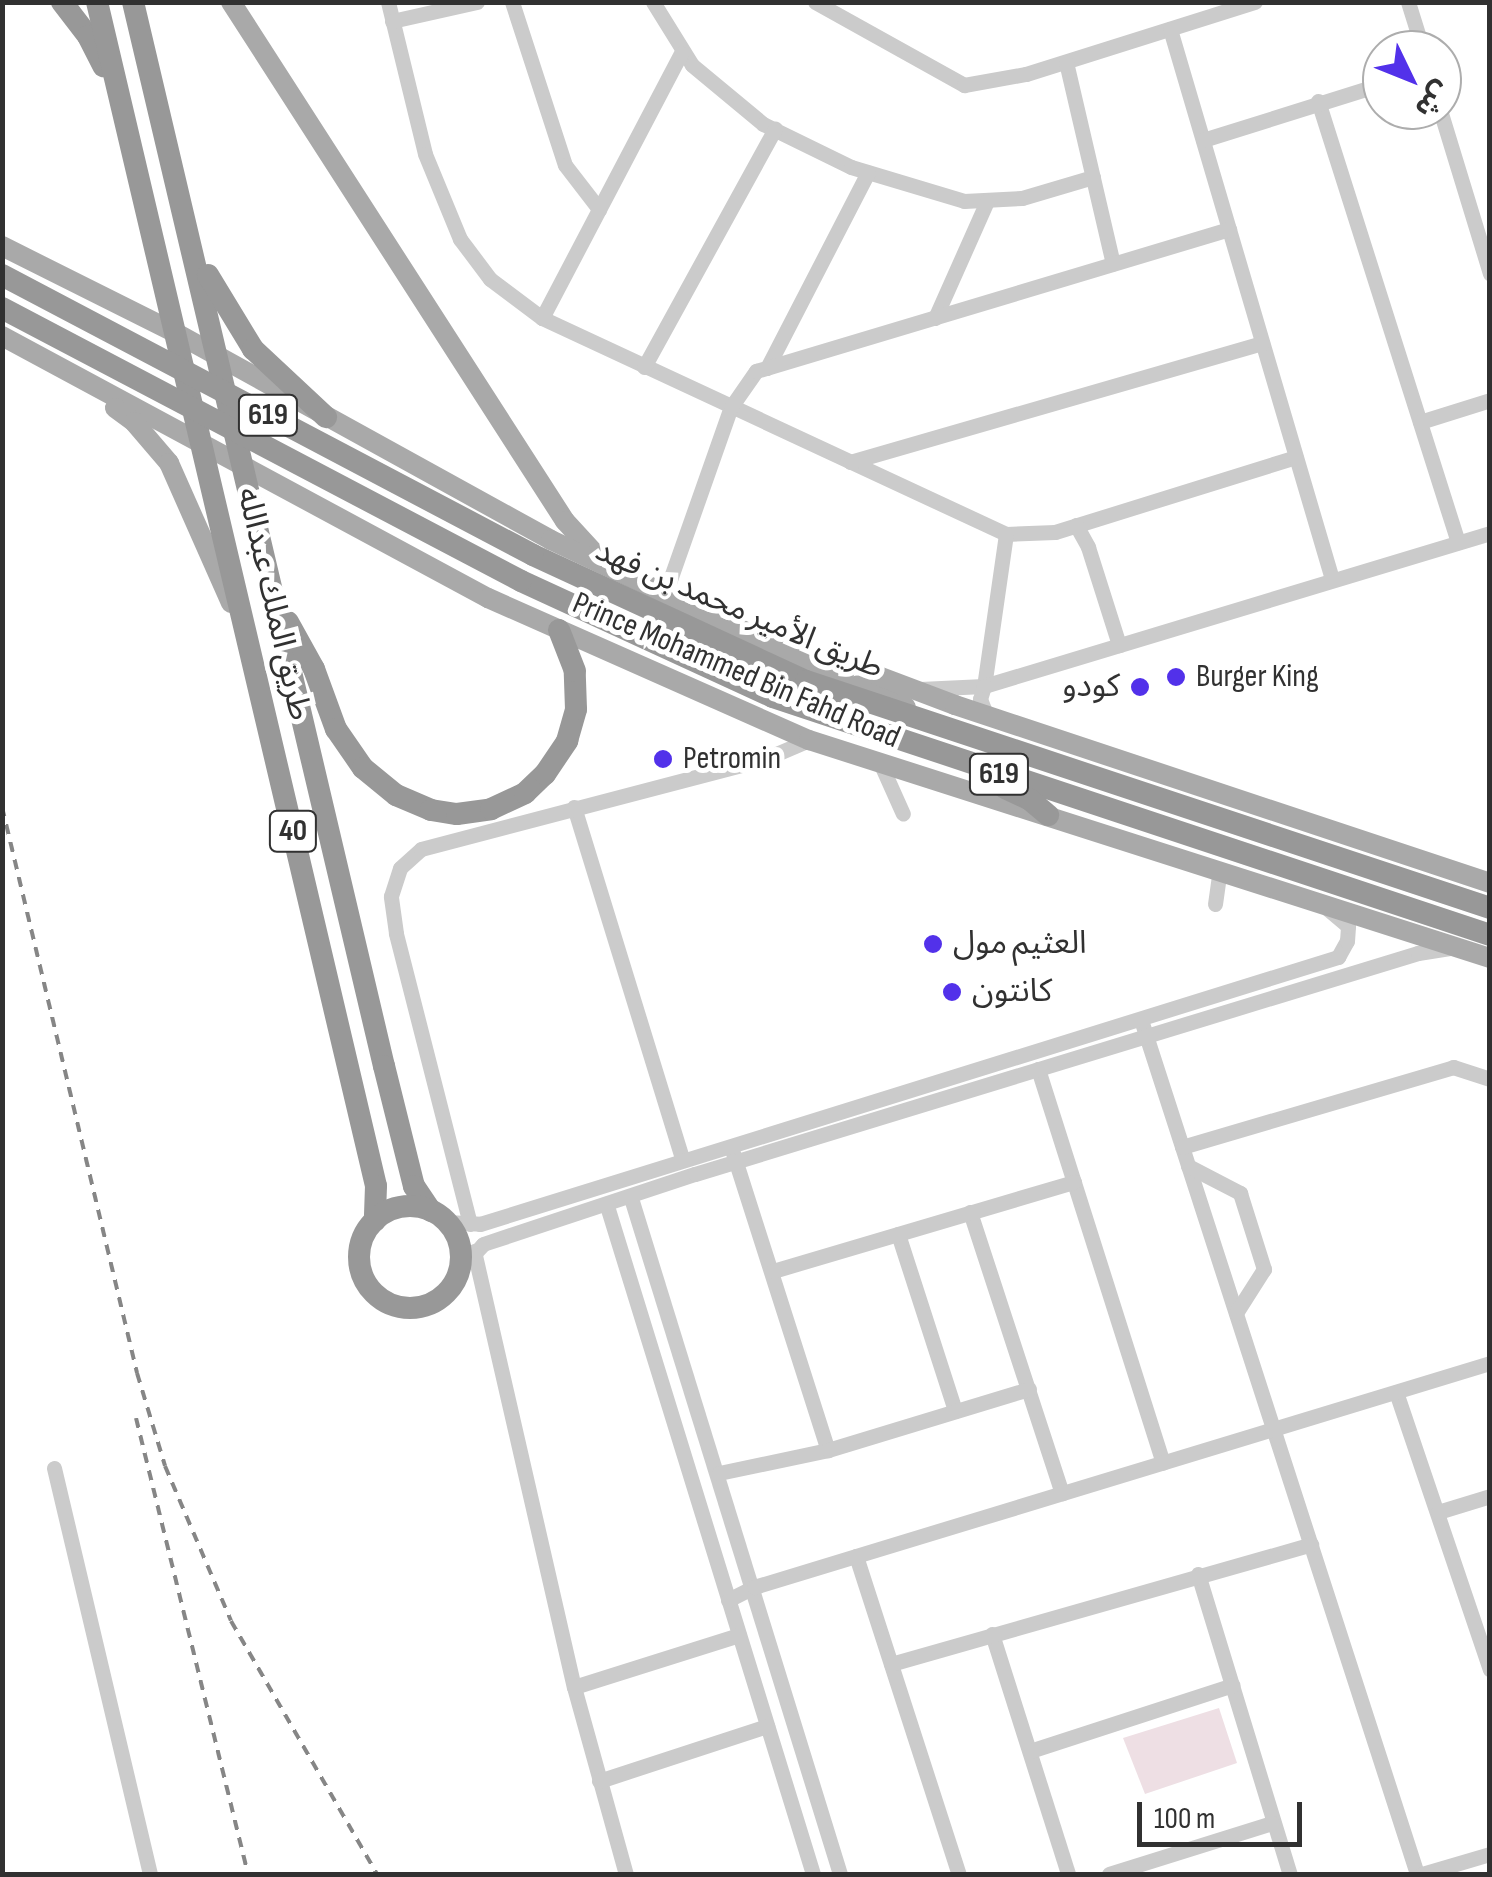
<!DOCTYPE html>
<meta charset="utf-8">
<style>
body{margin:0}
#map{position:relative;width:1492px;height:1877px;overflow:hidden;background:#fff;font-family:"Sofia Sans Condensed","Noto Sans Arabic",sans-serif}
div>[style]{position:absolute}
.green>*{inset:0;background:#eedfe4}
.minor>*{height:15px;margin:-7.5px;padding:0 7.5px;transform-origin:7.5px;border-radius:7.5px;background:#cbcbcb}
.major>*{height:20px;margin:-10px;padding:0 10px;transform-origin:10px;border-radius:10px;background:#a9a9a9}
.highway>*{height:22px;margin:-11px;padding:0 11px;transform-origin:11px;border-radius:11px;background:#989898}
.highway>.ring{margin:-11px;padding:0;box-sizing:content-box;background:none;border:22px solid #989898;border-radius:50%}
.rail>*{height:4px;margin-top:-2px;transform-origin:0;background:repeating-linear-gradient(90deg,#868686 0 10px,transparent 0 18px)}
.highway-bridge>*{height:22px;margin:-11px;padding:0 11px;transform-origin:11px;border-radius:11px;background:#989898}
.dots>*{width:28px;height:28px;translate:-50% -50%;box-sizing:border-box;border:5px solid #fff;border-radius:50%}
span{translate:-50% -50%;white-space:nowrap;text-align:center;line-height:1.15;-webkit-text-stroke:10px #fff;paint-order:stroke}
.shield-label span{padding:2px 8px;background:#fff;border:2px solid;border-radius:8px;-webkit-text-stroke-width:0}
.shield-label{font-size:30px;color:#313131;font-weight:700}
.street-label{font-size:32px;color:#313131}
.poi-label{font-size:32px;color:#313131}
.left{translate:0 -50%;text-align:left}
.right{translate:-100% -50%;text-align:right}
.frame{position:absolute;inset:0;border:5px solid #313131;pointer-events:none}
.north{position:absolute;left:1362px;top:30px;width:100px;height:100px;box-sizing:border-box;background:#fff;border:2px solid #adadad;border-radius:50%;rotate:133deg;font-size:28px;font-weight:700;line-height:40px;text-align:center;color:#313131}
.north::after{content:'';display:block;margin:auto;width:35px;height:45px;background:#5231ea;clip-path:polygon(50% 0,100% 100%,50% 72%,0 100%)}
.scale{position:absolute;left:1137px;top:1802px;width:165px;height:45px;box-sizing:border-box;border:5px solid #313131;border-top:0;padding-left:12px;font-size:30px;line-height:35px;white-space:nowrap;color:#313131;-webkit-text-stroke:8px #fff;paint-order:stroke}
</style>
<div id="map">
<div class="green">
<div style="clip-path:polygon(1219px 1708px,1237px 1763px,1145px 1794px,1123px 1738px)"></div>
</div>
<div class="minor">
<div style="left:388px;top:2px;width:156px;rotate:76.3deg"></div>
<div style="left:425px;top:154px;width:92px;rotate:67.6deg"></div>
<div style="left:460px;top:239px;width:50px;rotate:53.1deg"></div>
<div style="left:490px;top:279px;width:65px;rotate:36.9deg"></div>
<div style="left:542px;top:318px;width:512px;rotate:24.96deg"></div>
<div style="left:1006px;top:534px;width:49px;rotate:-2.3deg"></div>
<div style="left:1055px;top:532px;width:252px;rotate:-17.3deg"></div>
<div style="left:512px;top:2px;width:171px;rotate:72deg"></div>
<div style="left:565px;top:165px;width:56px;rotate:52.3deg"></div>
<div style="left:653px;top:2px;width:74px;rotate:58.2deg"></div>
<div style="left:692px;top:65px;width:92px;rotate:39.7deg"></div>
<div style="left:763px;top:124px;width:98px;rotate:26deg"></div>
<div style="left:851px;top:167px;width:118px;rotate:16.7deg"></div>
<div style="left:964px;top:201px;width:58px;rotate:-3deg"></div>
<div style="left:1022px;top:198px;width:74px;rotate:-16.5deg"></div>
<div style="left:815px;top:2px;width:171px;rotate:29.1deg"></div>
<div style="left:964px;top:85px;width:63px;rotate:-10.1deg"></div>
<div style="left:1026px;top:74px;width:240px;rotate:-17.5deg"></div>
<div style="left:1408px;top:2px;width:50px;rotate:72.6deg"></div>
<div style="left:392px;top:21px;width:87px;rotate:-12.6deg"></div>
<div style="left:1170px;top:29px;width:573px;rotate:73.59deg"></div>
<div style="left:1066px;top:62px;width:207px;rotate:76.9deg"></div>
<div style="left:1318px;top:101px;width:463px;rotate:72.4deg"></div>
<div style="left:1440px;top:110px;width:171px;rotate:73deg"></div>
<div style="left:1203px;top:140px;width:188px;rotate:-17.4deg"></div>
<div style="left:542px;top:318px;width:299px;rotate:-62.3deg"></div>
<div style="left:935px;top:318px;width:128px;rotate:-66deg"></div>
<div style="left:644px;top:367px;width:272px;rotate:-61.2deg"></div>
<div style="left:767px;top:368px;width:220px;rotate:-62.7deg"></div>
<div style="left:1420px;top:422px;width:73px;rotate:-17.4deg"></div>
<div style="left:850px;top:462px;width:429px;rotate:-16.1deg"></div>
<div style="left:1076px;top:525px;width:25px;rotate:61deg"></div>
<div style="left:1088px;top:547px;width:103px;rotate:72.4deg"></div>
<div style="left:1006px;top:534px;width:154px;rotate:98.2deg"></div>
<div style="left:984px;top:686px;width:529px;rotate:-16.82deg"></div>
<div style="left:665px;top:594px;width:198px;rotate:-70.6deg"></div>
<div style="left:731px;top:407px;width:44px;rotate:-55.2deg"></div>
<div style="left:756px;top:371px;width:494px;rotate:-16.7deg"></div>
<div style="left:920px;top:689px;width:64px;rotate:-2.7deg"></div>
<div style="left:984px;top:686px;width:14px;rotate:107deg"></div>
<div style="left:980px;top:699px;width:18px;rotate:68deg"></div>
<div style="left:882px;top:767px;width:51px;rotate:65.9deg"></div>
<div style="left:574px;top:807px;width:368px;rotate:72.9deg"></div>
<div style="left:1215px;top:904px;width:34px;rotate:-82deg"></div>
<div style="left:1143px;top:1026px;width:891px;rotate:72.09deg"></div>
<div style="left:1038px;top:1069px;width:413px;rotate:72.4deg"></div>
<div style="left:1182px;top:1147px;width:283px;rotate:-16.4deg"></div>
<div style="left:1453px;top:1067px;width:39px;rotate:18deg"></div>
<div style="left:733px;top:1153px;width:312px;rotate:72.3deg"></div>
<div style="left:1188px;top:1166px;width:59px;rotate:27.4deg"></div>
<div style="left:1240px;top:1193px;width:80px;rotate:72.5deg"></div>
<div style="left:1264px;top:1269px;width:52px;rotate:122.5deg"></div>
<div style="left:631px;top:1198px;width:708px;rotate:72.82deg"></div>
<div style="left:607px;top:1206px;width:699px;rotate:72.86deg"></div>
<div style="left:970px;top:1212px;width:296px;rotate:71.9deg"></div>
<div style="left:447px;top:1222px;width:33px;rotate:3deg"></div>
<div style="left:480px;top:1224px;width:899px;rotate:-17.29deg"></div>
<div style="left:1338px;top:957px;width:18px;rotate:-61deg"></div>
<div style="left:1347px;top:941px;width:15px;rotate:-86deg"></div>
<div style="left:1348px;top:926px;width:26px;rotate:-140deg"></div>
<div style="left:470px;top:1224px;width:300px;rotate:-104.3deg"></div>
<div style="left:396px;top:933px;width:37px;rotate:-98deg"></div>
<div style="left:391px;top:896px;width:29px;rotate:-72deg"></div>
<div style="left:400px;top:868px;width:28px;rotate:-42deg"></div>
<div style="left:421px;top:849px;width:358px;rotate:-14.7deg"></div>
<div style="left:767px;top:758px;width:46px;rotate:-23.2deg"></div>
<div style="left:898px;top:1234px;width:186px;rotate:72.1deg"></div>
<div style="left:474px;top:1251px;width:447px;rotate:77.1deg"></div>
<div style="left:574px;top:1687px;width:194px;rotate:74.5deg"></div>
<div style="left:460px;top:1269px;width:34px;rotate:-47deg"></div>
<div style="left:483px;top:1244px;width:223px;rotate:-18.3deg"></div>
<div style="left:695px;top:1174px;width:756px;rotate:-17deg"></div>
<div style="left:1418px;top:953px;width:32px;rotate:-9deg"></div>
<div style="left:773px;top:1271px;width:314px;rotate:-16.5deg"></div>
<div style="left:1396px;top:1392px;width:293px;rotate:71.3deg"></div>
<div style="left:54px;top:1468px;width:417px;rotate:76.7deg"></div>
<div style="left:719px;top:1473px;width:111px;rotate:-11.9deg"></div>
<div style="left:828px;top:1450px;width:210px;rotate:-16.9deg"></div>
<div style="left:1438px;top:1512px;width:54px;rotate:-17.1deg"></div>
<div style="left:856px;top:1556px;width:334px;rotate:72.1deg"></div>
<div style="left:1198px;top:1574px;width:314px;rotate:73deg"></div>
<div style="left:728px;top:1600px;width:29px;rotate:-27deg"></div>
<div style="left:754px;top:1587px;width:769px;rotate:-16.93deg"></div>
<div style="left:992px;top:1634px;width:252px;rotate:72.4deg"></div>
<div style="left:891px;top:1664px;width:437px;rotate:-15.9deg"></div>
<div style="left:574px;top:1687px;width:173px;rotate:-17.5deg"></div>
<div style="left:1030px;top:1751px;width:213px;rotate:-18deg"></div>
<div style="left:599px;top:1781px;width:177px;rotate:-18.1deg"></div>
<div style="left:1109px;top:1874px;width:171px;rotate:-17.4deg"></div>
<div style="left:1422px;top:1874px;width:71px;rotate:-16.4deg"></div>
</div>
<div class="major">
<div style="left:231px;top:2px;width:617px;rotate:57.24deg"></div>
<div style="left:565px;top:521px;width:49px;rotate:47.5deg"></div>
<div style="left:2px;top:246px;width:195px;rotate:26.6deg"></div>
<div style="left:176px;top:333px;width:428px;rotate:28.9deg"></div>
<div style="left:551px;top:540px;width:392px;rotate:25.2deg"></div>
<div style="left:2px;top:336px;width:552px;rotate:28.33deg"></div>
<div style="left:488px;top:598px;width:351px;rotate:23.9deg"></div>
<div style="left:809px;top:740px;width:715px;rotate:17.75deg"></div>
<div style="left:115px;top:408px;width:24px;rotate:36deg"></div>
<div style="left:134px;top:422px;width:54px;rotate:49.5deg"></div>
<div style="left:169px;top:463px;width:153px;rotate:66.1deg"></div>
<div style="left:844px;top:663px;width:119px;rotate:20.7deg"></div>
<div style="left:955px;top:705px;width:564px;rotate:18.4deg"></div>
</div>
<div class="highway">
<div style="left:62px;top:2px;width:43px;rotate:52.6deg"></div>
<div style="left:88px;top:36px;width:34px;rotate:63deg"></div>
<div style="left:97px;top:2px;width:1216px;rotate:76.74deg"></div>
<div style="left:376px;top:1186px;width:35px;rotate:92deg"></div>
<div style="left:133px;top:2px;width:1093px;rotate:76.73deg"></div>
<div style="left:384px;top:1066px;width:124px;rotate:76deg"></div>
<div style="left:414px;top:1186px;width:30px;rotate:56deg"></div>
<div style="left:208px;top:275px;width:87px;rotate:58.7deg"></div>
<div style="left:253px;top:349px;width:100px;rotate:43deg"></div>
<div style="left:533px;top:555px;width:301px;rotate:24.8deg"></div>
<div style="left:806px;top:681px;width:721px;rotate:18.36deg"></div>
<div style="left:521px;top:581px;width:277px;rotate:24.7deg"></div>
<div style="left:773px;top:697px;width:755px;rotate:18.36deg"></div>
<div style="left:288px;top:622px;width:54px;rotate:61deg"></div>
<div style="left:314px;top:669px;width:64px;rotate:69.9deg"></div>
<div style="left:336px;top:729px;width:47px;rotate:55.3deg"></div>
<div style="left:363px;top:768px;width:43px;rotate:39.3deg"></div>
<div style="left:396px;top:795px;width:38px;rotate:23deg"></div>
<div style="left:431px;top:810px;width:26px;rotate:9deg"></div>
<div style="left:457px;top:814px;width:34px;rotate:-8deg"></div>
<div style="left:491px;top:809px;width:38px;rotate:-25deg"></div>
<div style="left:525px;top:793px;width:28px;rotate:-44deg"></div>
<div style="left:545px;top:774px;width:40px;rotate:-56deg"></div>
<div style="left:567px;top:741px;width:33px;rotate:-74deg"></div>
<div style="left:576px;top:709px;width:38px;rotate:-92deg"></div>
<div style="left:575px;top:671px;width:44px;rotate:-111.3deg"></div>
<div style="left:1005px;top:788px;width:26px;rotate:25deg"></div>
<div style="left:1029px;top:799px;width:25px;rotate:40deg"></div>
<div class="ring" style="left:359px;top:1206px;width:80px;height:80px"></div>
</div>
<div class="rail">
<div style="left:2px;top:807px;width:582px;rotate:76.58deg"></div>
<div style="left:137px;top:1373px;width:97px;rotate:73.2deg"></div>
<div style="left:165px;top:1466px;width:168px;rotate:66.9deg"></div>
<div style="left:231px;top:1621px;width:292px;rotate:60deg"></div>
<div style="left:136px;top:1418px;width:470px;rotate:76.2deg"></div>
</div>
<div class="highway-bridge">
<div style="left:2px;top:275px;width:600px;rotate:27.8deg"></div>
<div style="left:2px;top:308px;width:586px;rotate:27.74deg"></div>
</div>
<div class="dots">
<div style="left:1176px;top:677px;background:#5231ea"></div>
<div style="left:1140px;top:687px;background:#5231ea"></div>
<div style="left:663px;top:759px;background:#5231ea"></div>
<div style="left:933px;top:944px;background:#5231ea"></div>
<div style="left:952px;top:992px;background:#5231ea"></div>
</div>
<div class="shield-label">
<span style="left:268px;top:415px">619</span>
<span style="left:999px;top:774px">619</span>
<span style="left:293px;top:831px">40</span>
</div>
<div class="street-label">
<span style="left:273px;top:604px;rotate:77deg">طريق الملك عبدالله</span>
<span style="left:739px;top:610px;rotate:23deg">طريق الأمير محمد بن فهد</span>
<span style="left:736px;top:671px;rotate:23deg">Prince Mohammed Bin Fahd Road</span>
</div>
<div class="poi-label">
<span class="left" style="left:1196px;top:677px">Burger King</span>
<span class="right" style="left:1120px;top:687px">كودو</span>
<span class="left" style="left:683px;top:759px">Petromin</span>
<span class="left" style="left:953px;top:944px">العثيم مول</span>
<span class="left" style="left:972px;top:992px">كانتون</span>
</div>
<div class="frame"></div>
<div class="north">ش</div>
<div class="scale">100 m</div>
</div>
